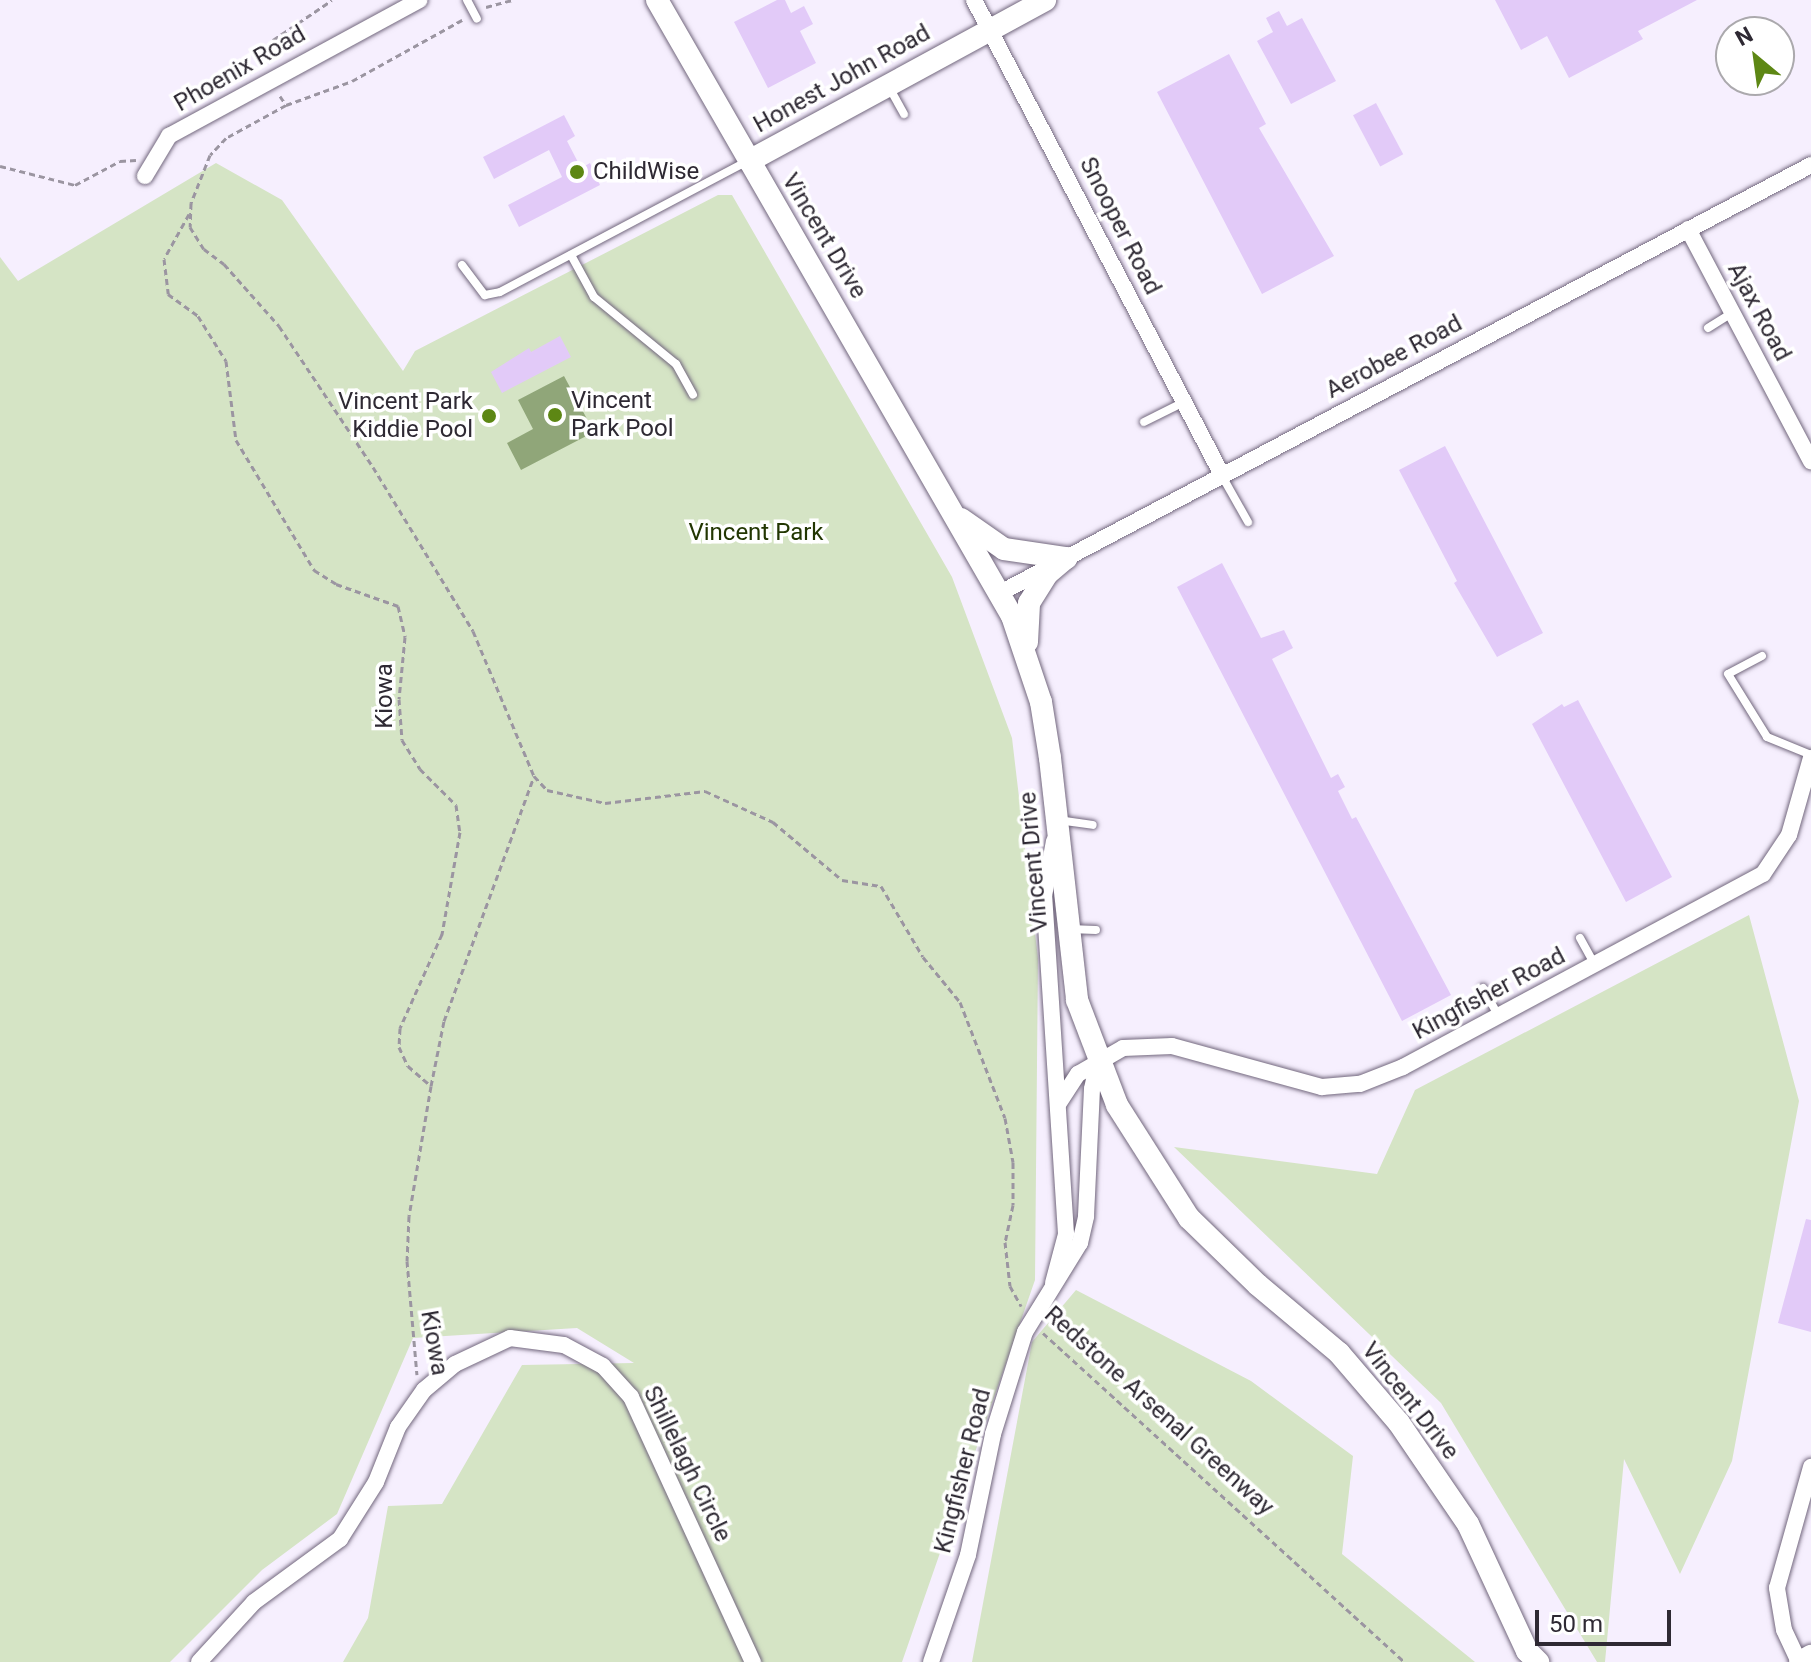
<!DOCTYPE html>
<style>
body{margin:0}
#map{position:relative;width:1811px;height:1662px;overflow:hidden;background:#f6effe;font-family:Roboto,sans-serif}
div>[style]{position:absolute}
.green>*{inset:0;background:#d5e4c5}
.water>*{inset:0;background:#90a679}
.round{border-radius:50%}
.building>*{inset:0;background:#e2caf8;transform-origin:0 0}
.path>*{height:3px;margin-top:-1.5px;transform-origin:0;background:repeating-linear-gradient(90deg,#9b95a1 0 6px,transparent 0 10px)}
.roads{filter:drop-shadow(0 0 2px #72677d) drop-shadow(0 0 2px #72677d)}
.lane>*{height:8px;margin:-4px;padding:0 4px;transform-origin:4px;border-radius:4px;background:#fff}
.street>*{height:16px;margin:-8px;padding:0 8px;transform-origin:8px;border-radius:8px;background:#fff}
.secondary>*{height:22px;margin:-11px;padding:0 11px;transform-origin:11px;border-radius:11px;background:#fff}
.dots>*{width:22px;height:22px;translate:-50% -50%;box-sizing:border-box;border:4px solid #fff;border-radius:50%}
span{translate:-50% -50%;white-space:nowrap;text-align:center;line-height:1.15;-webkit-text-stroke:7px #fff;paint-order:stroke}
.street-label{font-size:24px;color:#2e2933}
.poi-label{font-size:24px;color:#2e2933}
.left{translate:0 -50%;text-align:left}
.right{translate:-100% -50%;text-align:right}
.park-label{font-size:24px;color:#223602}
.north{position:absolute;left:1715px;top:16px;width:80px;height:80px;box-sizing:border-box;background:#fff;border:2px solid #aba9ad;border-radius:50%;rotate:331deg;font-size:22px;font-weight:700;line-height:32px;text-align:center;color:#2e2933}
.north::after{content:'';display:block;margin:auto;width:28px;height:36px;background:#5d8714;clip-path:polygon(50% 0,100% 100%,50% 72%,0 100%)}
.scale{position:absolute;left:1535px;top:1610px;width:136px;height:36px;box-sizing:border-box;border:4px solid #2e2933;border-top:0;padding-left:10px;font-size:24px;line-height:28px;white-space:nowrap;color:#2e2933;-webkit-text-stroke:6px #fff;paint-order:stroke}
</style>
<div id="map">
<div class="green">
<i style="clip-path:polygon(216px 163px,282px 200px,403px 371px,415px 351px,718px 195px,732px 195px,952px 577px,1012px 738px,1038px 958px,1035px 1280px,902px 1662px,343px 1662px,368px 1618px,388px 1506px,442px 1504px,522px 1365px,634px 1363px,577px 1328px,413px 1338px,337px 1514px,262px 1570px,170px 1662px,0 1662px,0 257px,18px 281px)"></i>
<i style="clip-path:polygon(1749px 915px,1799px 1101px,1732px 1461px,1680px 1574px,1624px 1459px,1605px 1662px,1597px 1662px,1441px 1403px,1174px 1147px,1377px 1174px,1415px 1090px)"></i>
<i style="clip-path:polygon(1076px 1290px,1251px 1381px,1353px 1456px,1342px 1554px,1475px 1662px,972px 1662px,1032px 1342px)"></i>
</div>
<div class="water">
<i style="clip-path:polygon(564px 376px,594px 432px,521px 470px,507px 443px,533px 429px,518px 400px)"></i>
<i class="round" style="left:479px;top:406px;width:20px;height:20px"></i>
</div>
<div class="building">
<i style="clip-path:polygon(777px 0,785px 0,791px 13px,804px 6px,813px 24px,800px 31px,816px 63px,768px 88px,734px 22px)"></i>
<i style="clip-path:polygon(1495px 0,1697px 0,1638px 31px,1643px 39px,1569px 78px,1547px 36px,1521px 50px)"></i>
<i style="clip-path:polygon(1279px 11px,1287px 26px,1302px 18px,1336px 81px,1291px 104px,1257px 41px,1273px 32px,1266px 18px)"></i>
<i style="clip-path:polygon(1229px 54px,1266px 124px,1259px 128px,1334px 256px,1262px 294px,1157px 92px)"></i>
<i style="left:1376px;top:103px;width:58px;height:26px;rotate:62deg"></i>
<i style="clip-path:polygon(564px 115px,575px 136px,567px 141px,581px 168px,590px 163px,600px 185px,519px 227px,508px 205px,562px 177px,549px 150px,494px 179px,483px 157px)"></i>
<i style="clip-path:polygon(560px 336px,571px 357px,502px 393px,491px 372px,529px 348px,531px 352px)"></i>
<i style="clip-path:polygon(1445px 446px,1543px 633px,1497px 657px,1454px 583px,1457px 581px,1399px 470px)"></i>
<i style="clip-path:polygon(1222px 563px,1261px 638px,1284px 630px,1293px 648px,1272px 659px,1331px 778px,1338px 774px,1345px 787px,1338px 791px,1352px 819px,1356px 817px,1451px 995px,1402px 1021px,1177px 587px)"></i>
<i style="clip-path:polygon(1578px 700px,1672px 877px,1626px 902px,1532px 724px,1562px 704px,1564px 707px)"></i>
<i style="clip-path:polygon(1806px 1219px,1811px 1220px,1811px 1332px,1778px 1323px)"></i>
</div>
<div class="path">
<i style="left:486px;top:7px;width:27px;rotate:-15deg"></i>
<i style="left:261px;top:66px;width:29px;rotate:-65deg"></i>
<i style="left:273px;top:40px;width:71px;rotate:-34.1deg"></i>
<i style="left:280px;top:96px;width:11px;rotate:56deg"></i>
<i style="left:286px;top:105px;width:68px;rotate:151.2deg"></i>
<i style="left:226px;top:138px;width:23px;rotate:133deg"></i>
<i style="left:210px;top:155px;width:52px;rotate:111.6deg"></i>
<i style="left:191px;top:203px;width:24px;rotate:92deg"></i>
<i style="left:190px;top:227px;width:26px;rotate:58deg"></i>
<i style="left:204px;top:249px;width:25px;rotate:37deg"></i>
<i style="left:224px;top:264px;width:83px;rotate:48.4deg"></i>
<i style="left:279px;top:326px;width:169px;rotate:56.3deg"></i>
<i style="left:373px;top:467px;width:192px;rotate:58.6deg"></i>
<i style="left:473px;top:631px;width:157px;rotate:67.2deg"></i>
<i style="left:534px;top:776px;width:19px;rotate:47deg"></i>
<i style="left:547px;top:790px;width:59px;rotate:12.6deg"></i>
<i style="left:605px;top:803px;width:101px;rotate:-6.8deg"></i>
<i style="left:705px;top:791px;width:75px;rotate:24.5deg"></i>
<i style="left:773px;top:822px;width:90px;rotate:40deg"></i>
<i style="left:842px;top:880px;width:39px;rotate:9deg"></i>
<i style="left:881px;top:886px;width:82px;rotate:59.4deg"></i>
<i style="left:923px;top:957px;width:58px;rotate:50.6deg"></i>
<i style="left:960px;top:1002px;width:124px;rotate:68.8deg"></i>
<i style="left:1005px;top:1118px;width:45px;rotate:79.7deg"></i>
<i style="left:1013px;top:1162px;width:43px;rotate:90deg"></i>
<i style="left:1013px;top:1205px;width:38px;rotate:102deg"></i>
<i style="left:1005px;top:1242px;width:44px;rotate:83.5deg"></i>
<i style="left:1010px;top:1286px;width:23px;rotate:61deg"></i>
<i style="left:286px;top:105px;width:70px;rotate:-20deg"></i>
<i style="left:352px;top:81px;width:126px;rotate:-29deg"></i>
<i style="left:0;top:166px;width:77px;rotate:14.2deg"></i>
<i style="left:75px;top:185px;width:51px;rotate:-28.1deg"></i>
<i style="left:120px;top:161px;width:16px;rotate:-4deg"></i>
<i style="left:189px;top:214px;width:51px;rotate:119.1deg"></i>
<i style="left:164px;top:259px;width:35px;rotate:83deg"></i>
<i style="left:168px;top:294px;width:37px;rotate:36deg"></i>
<i style="left:198px;top:316px;width:53px;rotate:58.1deg"></i>
<i style="left:226px;top:361px;width:80px;rotate:82.8deg"></i>
<i style="left:236px;top:440px;width:152px;rotate:59deg"></i>
<i style="left:314px;top:570px;width:26px;rotate:32deg"></i>
<i style="left:336px;top:584px;width:66px;rotate:19.5deg"></i>
<i style="left:398px;top:606px;width:32px;rotate:77deg"></i>
<i style="left:405px;top:637px;width:62px;rotate:95.5deg"></i>
<i style="left:399px;top:699px;width:41px;rotate:85.8deg"></i>
<i style="left:402px;top:740px;width:34px;rotate:58deg"></i>
<i style="left:420px;top:769px;width:51px;rotate:45deg"></i>
<i style="left:456px;top:805px;width:27px;rotate:82deg"></i>
<i style="left:460px;top:832px;width:104px;rotate:100deg"></i>
<i style="left:442px;top:934px;width:103px;rotate:114.1deg"></i>
<i style="left:400px;top:1028px;width:19px;rotate:93deg"></i>
<i style="left:399px;top:1047px;width:21px;rotate:65deg"></i>
<i style="left:408px;top:1066px;width:30px;rotate:41deg"></i>
<i style="left:431px;top:1086px;width:132px;rotate:99.6deg"></i>
<i style="left:409px;top:1216px;width:45px;rotate:92.5deg"></i>
<i style="left:407px;top:1261px;width:114px;rotate:85deg"></i>
<i style="left:431px;top:1086px;width:66px;rotate:-78.7deg"></i>
<i style="left:444px;top:1021px;width:261px;rotate:-69.8deg"></i>
<i style="left:1043px;top:1333px;width:489px;rotate:42.3deg"></i>
</div>
<div class="roads">
<div class="lane">
<i style="left:467px;top:0;width:21px;rotate:62deg"></i>
<i style="left:889px;top:87px;width:31px;rotate:61deg"></i>
<i style="left:571px;top:255px;width:48px;rotate:61.3deg"></i>
<i style="left:594px;top:297px;width:106px;rotate:39.3deg"></i>
<i style="left:676px;top:364px;width:35px;rotate:61deg"></i>
<i style="left:462px;top:265px;width:38px;rotate:53deg"></i>
<i style="left:485px;top:295px;width:15px;rotate:-11deg"></i>
<i style="left:500px;top:292px;width:278px;rotate:-27.9deg"></i>
<i style="left:1708px;top:328px;width:28px;rotate:-32deg"></i>
<i style="left:1144px;top:422px;width:45px;rotate:-26.6deg"></i>
<i style="left:1222px;top:476px;width:53px;rotate:60.5deg"></i>
<i style="left:1762px;top:656px;width:38px;rotate:152deg"></i>
<i style="left:1728px;top:674px;width:74px;rotate:58.2deg"></i>
<i style="left:1767px;top:737px;width:48px;rotate:22.2deg"></i>
<i style="left:1058px;top:820px;width:35px;rotate:8deg"></i>
<i style="left:1069px;top:929px;width:27px;rotate:2deg"></i>
<i style="left:1580px;top:938px;width:31px;rotate:61deg"></i>
<i style="left:1483px;top:988px;width:31px;rotate:61deg"></i>
</div>
<div class="street">
<i style="left:974px;top:0;width:536px;rotate:62.43deg"></i>
<i style="left:145px;top:176px;width:47px;rotate:-59deg"></i>
<i style="left:169px;top:136px;width:285px;rotate:-28.5deg"></i>
<i style="left:1688px;top:229px;width:263px;rotate:62.1deg"></i>
<i style="left:1000px;top:593px;width:917px;rotate:-27.82deg"></i>
<i style="left:1059px;top:1103px;width:35px;rotate:-57deg"></i>
<i style="left:1078px;top:1074px;width:52px;rotate:-30deg"></i>
<i style="left:1123px;top:1048px;width:49px;rotate:-2.3deg"></i>
<i style="left:1172px;top:1046px;width:156px;rotate:15.3deg"></i>
<i style="left:1322px;top:1087px;width:38px;rotate:-5deg"></i>
<i style="left:1360px;top:1084px;width:46px;rotate:-21.6deg"></i>
<i style="left:1403px;top:1067px;width:408px;rotate:-28.2deg"></i>
<i style="left:1763px;top:874px;width:47px;rotate:-56.3deg"></i>
<i style="left:1789px;top:835px;width:80px;rotate:-74.1deg"></i>
<i style="left:1053px;top:1283px;width:51px;rotate:-75.1deg"></i>
<i style="left:1066px;top:1234px;width:339px;rotate:-93.7deg"></i>
<i style="left:1044px;top:896px;width:56px;rotate:-79.7deg"></i>
<i style="left:199px;top:1662px;width:81px;rotate:-47.5deg"></i>
<i style="left:254px;top:1602px;width:107px;rotate:-36.2deg"></i>
<i style="left:340px;top:1539px;width:67px;rotate:-57.7deg"></i>
<i style="left:376px;top:1482px;width:59px;rotate:-68.2deg"></i>
<i style="left:398px;top:1427px;width:45px;rotate:-54.9deg"></i>
<i style="left:424px;top:1390px;width:40px;rotate:-40deg"></i>
<i style="left:455px;top:1364px;width:61px;rotate:-25.3deg"></i>
<i style="left:510px;top:1338px;width:54px;rotate:7.4deg"></i>
<i style="left:564px;top:1345px;width:44px;rotate:28.3deg"></i>
<i style="left:603px;top:1366px;width:42px;rotate:47.9deg"></i>
<i style="left:631px;top:1397px;width:292px;rotate:65.3deg"></i>
<i style="left:931px;top:1662px;width:113px;rotate:-70.9deg"></i>
<i style="left:968px;top:1555px;width:124px;rotate:-78.3deg"></i>
<i style="left:993px;top:1434px;width:107px;rotate:-72.6deg"></i>
<i style="left:1025px;top:1332px;width:105px;rotate:-58.3deg"></i>
<i style="left:1080px;top:1243px;width:28px;rotate:-77deg"></i>
<i style="left:1086px;top:1216px;width:127px;rotate:-87.3deg"></i>
<i style="left:1092px;top:1089px;width:30px;rotate:-78deg"></i>
<i style="left:1799px;top:1662px;width:35px;rotate:-115deg"></i>
<i style="left:1784px;top:1630px;width:43px;rotate:-99.5deg"></i>
<i style="left:1777px;top:1588px;width:126px;rotate:-74.3deg"></i>
</div>
<div class="secondary">
<i style="left:657px;top:0;width:711px;rotate:60.05deg"></i>
<i style="left:1012px;top:616px;width:91px;rotate:71.4deg"></i>
<i style="left:1041px;top:702px;width:57px;rotate:80.9deg"></i>
<i style="left:1050px;top:758px;width:244px;rotate:83.6deg"></i>
<i style="left:1077px;top:1000px;width:112px;rotate:69.1deg"></i>
<i style="left:1117px;top:1105px;width:134px;rotate:57.5deg"></i>
<i style="left:1189px;top:1218px;width:96px;rotate:44.2deg"></i>
<i style="left:1258px;top:1285px;width:106px;rotate:40deg"></i>
<i style="left:1339px;top:1353px;width:92px;rotate:49.4deg"></i>
<i style="left:1399px;top:1423px;width:122px;rotate:55.7deg"></i>
<i style="left:1468px;top:1524px;width:140px;rotate:65.1deg"></i>
<i style="left:1527px;top:1651px;width:16px;rotate:45deg"></i>
<i style="left:749px;top:161px;width:337px;rotate:-28.5deg"></i>
<i style="left:961px;top:519px;width:52px;rotate:34.9deg"></i>
<i style="left:1004px;top:549px;width:63px;rotate:8.3deg"></i>
<i style="left:1027px;top:642px;width:39px;rotate:-87deg"></i>
<i style="left:1029px;top:603px;width:34px;rotate:-58deg"></i>
<i style="left:1047px;top:574px;width:25px;rotate:-40deg"></i>
<i style="left:1800px;top:1662px;width:13px;rotate:-29deg"></i>
</div>
</div>
<div class="dots">
<i style="left:577px;top:172px;background:#5d8714"></i>
<i style="left:555px;top:415px;background:#5d8714"></i>
<i style="left:489px;top:416px;background:#5d8714"></i>
</div>
<div class="street-label">
<span style="left:240px;top:69px;rotate:-30deg">Phoenix Road</span>
<span style="left:842px;top:79px;rotate:-29deg">Honest John Road</span>
<span style="left:1120px;top:226px;rotate:63deg">Snooper Road</span>
<span style="left:824px;top:236px;rotate:59deg">Vincent Drive</span>
<span style="left:1759px;top:312px;rotate:62deg">Ajax Road</span>
<span style="left:1394px;top:357px;rotate:-28deg">Aerobee Road</span>
<span style="left:385px;top:696px;rotate:-90deg">Kiowa</span>
<span style="left:1034px;top:862px;rotate:-95deg">Vincent Drive</span>
<span style="left:1489px;top:994px;rotate:-28deg">Kingfisher Road</span>
<span style="left:434px;top:1343px;rotate:80deg">Kiowa</span>
<span style="left:1410px;top:1401px;rotate:52deg">Vincent Drive</span>
<span style="left:1159px;top:1411px;rotate:42deg">Redstone Arsenal Greenway</span>
<span style="left:687px;top:1464px;rotate:64deg">Shillelagh Circle</span>
<span style="left:963px;top:1471px;rotate:-76deg">Kingfisher Road</span>
</div>
<div class="poi-label">
<span class="left" style="left:593px;top:172px">ChildWise</span>
<span class="left" style="left:571px;top:415px">Vincent<br>Park Pool</span>
<span class="right" style="left:473px;top:416px">Vincent Park<br>Kiddie Pool</span>
</div>
<div class="park-label">
<span style="left:756px;top:533px">Vincent Park</span>
</div>
<div class="north">N</div>
<div class="scale">50 m</div>
</div>
